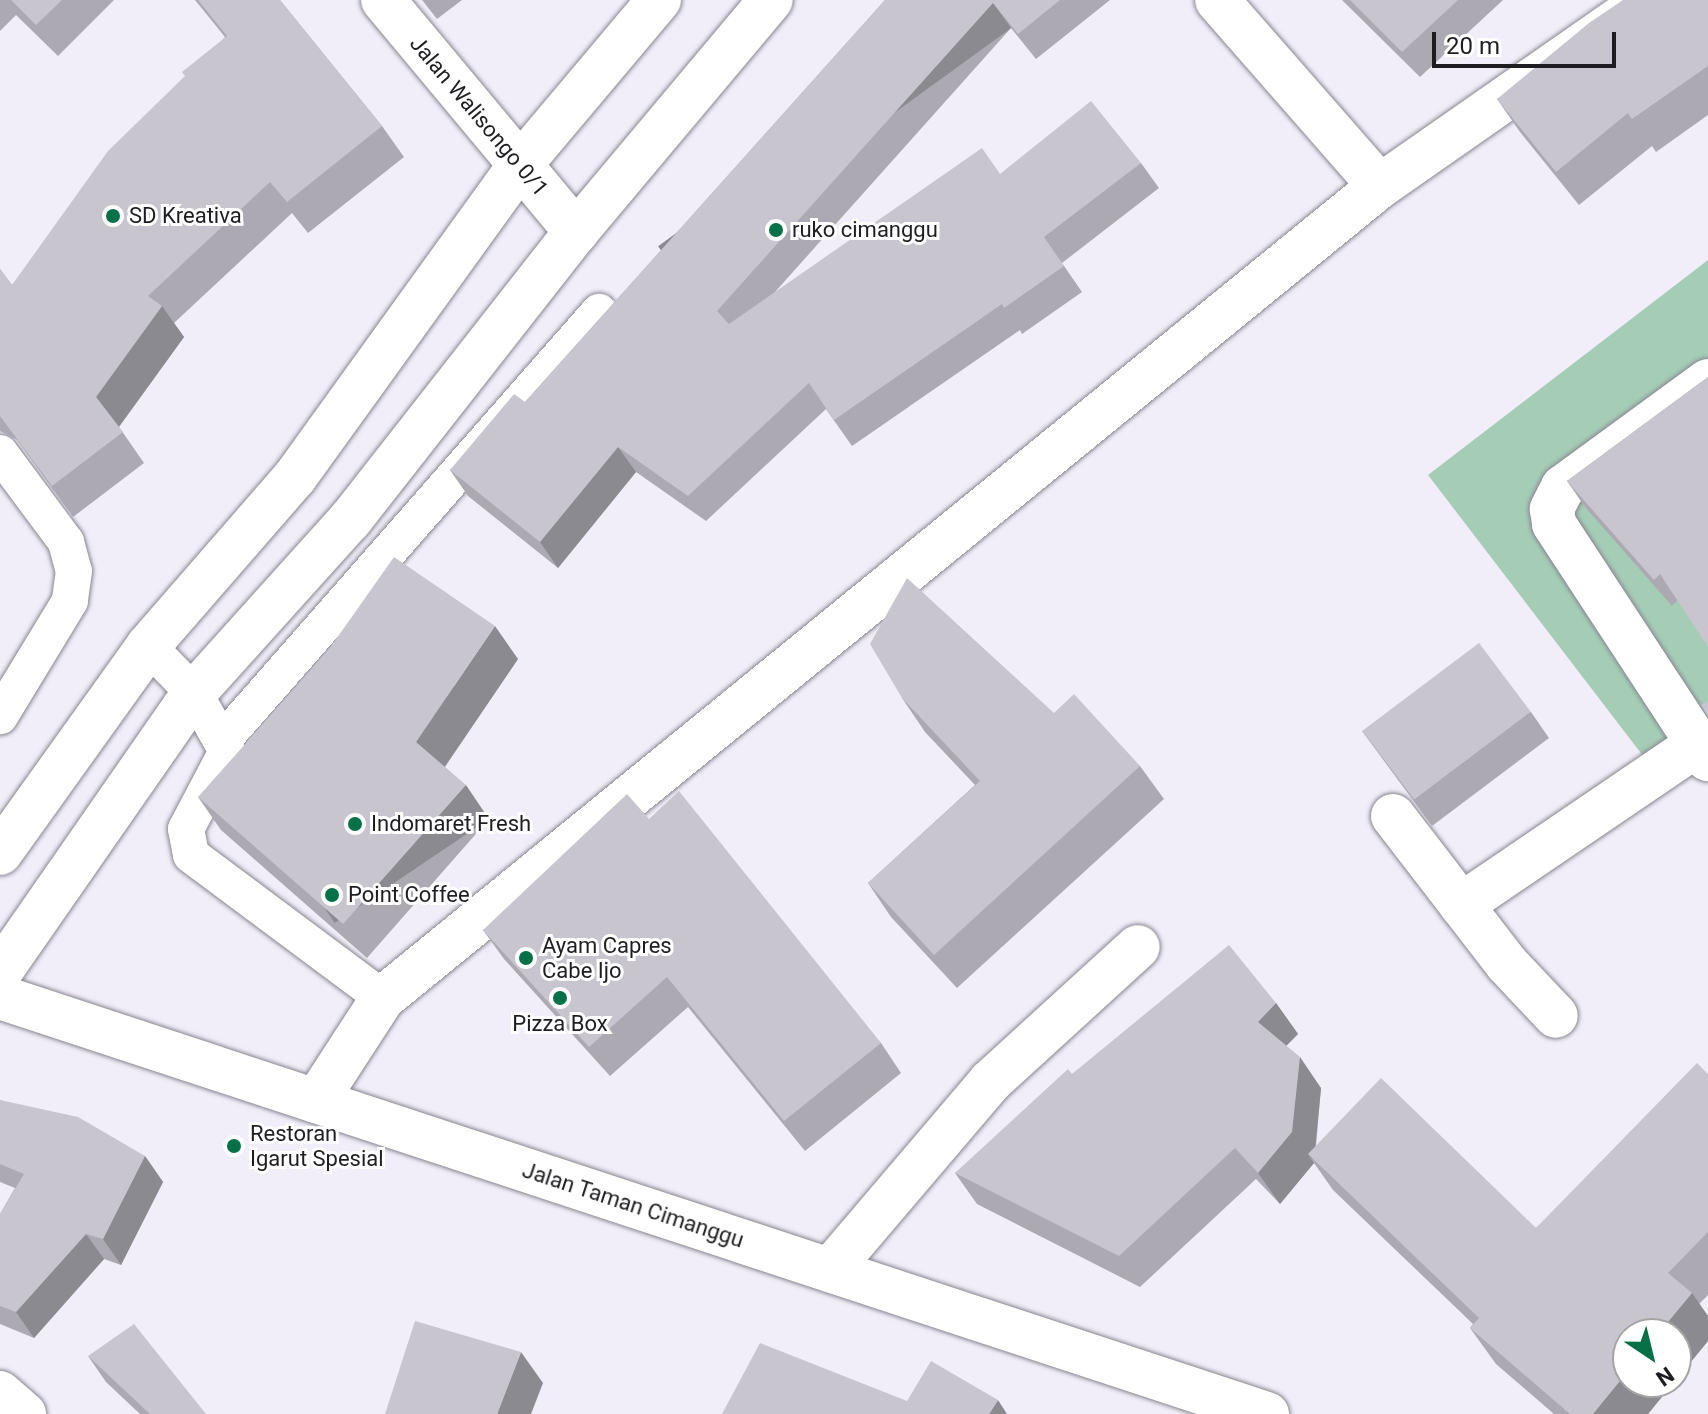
<!DOCTYPE html>
<style>
body{margin:0}
#map{position:relative;width:1708px;height:1414px;overflow:hidden;background:#f2eef9;font-family:Roboto,sans-serif}
div>[style]{position:absolute}
.green>*{inset:0;background:#a5cdb6}
.roads{filter:drop-shadow(0 0 2px #898690) drop-shadow(0 0 2px #898690)}
.lane>*{height:36px;margin:-18px;padding:0 18px;transform-origin:18px;border-radius:18px;background:#fff}
.street>*{height:44px;margin:-22px;padding:0 22px;transform-origin:22px;border-radius:22px;background:#fff}
.secondary>*{height:44px;margin:-22px;padding:0 22px;transform-origin:22px;border-radius:22px;background:#fff}
.wall>*{inset:0;background:#aca9b2}
.shaded-wall>*{inset:0;background:#8c8a91;transform-origin:0 0}
.building>*{inset:0;background:#c8c5cf;transform-origin:0 0}
.dots>*{width:22px;height:22px;translate:-50% -50%;box-sizing:border-box;border:4px solid #fff;border-radius:50%}
span{translate:-50% -50%;white-space:nowrap;text-align:center;line-height:1.15;-webkit-text-stroke:6px #fff;paint-order:stroke}
.street-label{font-size:22px;color:#1e1d21}
.poi-label{font-size:22px;color:#1e1d21}
.left{translate:0 -50%;text-align:left}
.north{position:absolute;left:1612px;top:1318px;width:80px;height:80px;box-sizing:border-box;background:#fff;border:2px solid #a5a5a6;border-radius:50%;rotate:145deg;font-size:22px;font-weight:700;line-height:32px;text-align:center;color:#1e1d21}
.north::after{content:'';display:block;margin:auto;width:28px;height:36px;background:#067149;clip-path:polygon(50% 0,100% 100%,50% 72%,0 100%)}
.scale{position:absolute;left:1432px;top:32px;width:184px;height:36px;box-sizing:border-box;border:4px solid #1e1d21;border-top:0;padding-left:10px;font-size:24px;line-height:28px;white-space:nowrap;color:#1e1d21;-webkit-text-stroke:6px #fff;paint-order:stroke}
</style>
<div id="map">
<div class="green">
<i style="clip-path:polygon(1708px 260px,1708px 720px,1650px 765px,1428px 475px)"></i>
</div>
<div class="roads">
<div class="lane">
<i style="left:0;top:453px;width:111px;rotate:53.4deg"></i>
<i style="left:66px;top:542px;width:30px;rotate:75deg"></i>
<i style="left:74px;top:571px;width:30px;rotate:98deg"></i>
<i style="left:70px;top:601px;width:135px;rotate:121.3deg"></i>
<i style="left:148px;top:646px;width:66px;rotate:45.6deg"></i>
<i style="left:194px;top:693px;width:67px;rotate:60.4deg"></i>
<i style="left:227px;top:751px;width:88px;rotate:117.7deg"></i>
<i style="left:186px;top:829px;width:26px;rotate:79deg"></i>
<i style="left:191px;top:855px;width:239px;rotate:36.7deg"></i>
<i style="left:223px;top:740px;width:570px;rotate:-48.7deg"></i>
</div>
<div class="street">
<i style="left:383px;top:0;width:302px;rotate:50.2deg"></i>
<i style="left:1217px;top:0;width:247px;rotate:48.8deg"></i>
<i style="left:1708px;top:381px;width:180px;rotate:143.8deg"></i>
<i style="left:1563px;top:487px;width:25px;rotate:117deg"></i>
<i style="left:1552px;top:509px;width:15px;rotate:82deg"></i>
<i style="left:1554px;top:524px;width:281px;rotate:56.8deg"></i>
<i style="left:1393px;top:816px;width:187px;rotate:52.4deg"></i>
<i style="left:1507px;top:964px;width:71px;rotate:46.7deg"></i>
<i style="left:0;top:853px;width:254px;rotate:-54.4deg"></i>
<i style="left:148px;top:646px;width:224px;rotate:-49deg"></i>
<i style="left:295px;top:477px;width:385px;rotate:-54.2deg"></i>
<i style="left:520px;top:165px;width:216px;rotate:-49.9deg"></i>
<i style="left:1461px;top:905px;width:287px;rotate:-34.2deg"></i>
<i style="left:0;top:972px;width:340px;rotate:-55.2deg"></i>
<i style="left:194px;top:693px;width:233px;rotate:-48deg"></i>
<i style="left:350px;top:520px;width:366px;rotate:-51.9deg"></i>
<i style="left:576px;top:232px;width:303px;rotate:-50deg"></i>
<i style="left:316px;top:1101px;width:123px;rotate:-57deg"></i>
<i style="left:383px;top:998px;width:1286px;rotate:-39.16deg"></i>
<i style="left:1380px;top:186px;width:325px;rotate:-34.9deg"></i>
<i style="left:830px;top:1270px;width:247px;rotate:-49.6deg"></i>
<i style="left:990px;top:1082px;width:200px;rotate:-42.4deg"></i>
<i style="left:0;top:1393px;width:32px;rotate:41deg"></i>
</div>
<div class="secondary">
<i style="left:0;top:997px;width:1334px;rotate:18.22deg"></i>
</div>
</div>
<div class="wall">
<i style="clip-path:polygon(0 0,114px 0,58px 56px,16px 15px,0 31px)"></i>
<i style="clip-path:polygon(195px 0,280px 0,382px 126px,404px 157px,308px 233px,292px 213px,174px 323px,184px 337px,119px 427px,144px 463px,73px 517px,17px 440px,0 431px,0 269px,12px 285px,225px 37px)"></i>
<i style="clip-path:polygon(422px 0,462px 0,437px 19px)"></i>
<i style="clip-path:polygon(885px 0,1110px 0,1036px 59px,1011px 28px,775px 292px,1000px 174px,1141px 163px,1159px 188px,1062px 263px,1082px 292px,1022px 334px,1020px 330px,852px 446px,826px 409px,706px 521px,636px 472px,558px 568px,468px 496px,450px 470px,525px 402px)"></i>
<i style="clip-path:polygon(1342px 0,1503px 0,1420px 77px)"></i>
<i style="clip-path:polygon(1708px 0,1708px 115px,1656px 152px,1652px 146px,1579px 205px,1520px 132px,1497px 99px)"></i>
<i style="clip-path:polygon(1708px 377px,1677px 601px,1672px 606px,1585px 507px,1567px 481px)"></i>
<i style="clip-path:polygon(518px 659px,445px 767px,489px 819px,367px 958px,221px 830px,198px 797px)"></i>
<i style="clip-path:polygon(902px 698px,1054px 713px,1140px 766px,1164px 799px,957px 988px,891px 917px,868px 883px,975px 785px,925px 732px)"></i>
<i style="clip-path:polygon(1531px 712px,1549px 738px,1432px 826px,1362px 731px)"></i>
<i style="clip-path:polygon(649px 819px,881px 1043px,901px 1073px,805px 1151px,688px 1007px,610px 1076px,504px 959px,483px 930px)"></i>
<i style="clip-path:polygon(1276px 1003px,1298px 1034px,1286px 1046px,1321px 1088px,1316px 1146px,1536px 1228px,1708px 1074px,1708px 1295px,1699px 1304px,1708px 1316px,1708px 1341px,1676px 1380px,1676px 1334px,1628px 1382px,1674px 1382px,1648px 1414px,1554px 1414px,1496px 1364px,1470px 1328px,1473px 1324px,1333px 1190px,1314px 1163px,1280px 1204px,1256px 1179px,1140px 1287px,977px 1204px,955px 1173px,1072px 1074px)"></i>
<i style="clip-path:polygon(0 1100px,145px 1156px,163px 1182px,121px 1265px,104px 1259px,34px 1338px,0 1324px,0 1214px,15px 1188px,0 1182px)"></i>
<i style="clip-path:polygon(88px 1356px,206px 1414px,140px 1414px,106px 1382px)"></i>
</div>
<div class="shaded-wall">
<i style="left:993px;top:3px;width:31px;height:414px;rotate:54deg"></i>
<i style="clip-path:polygon(162px 306px,184px 337px,118px 428px,96px 397px)"></i>
<i style="clip-path:polygon(618px 447px,636px 472px,558px 568px,540px 542px)"></i>
<i style="clip-path:polygon(495px 626px,518px 659px,439px 775px,416px 742px)"></i>
<i style="left:466px;top:785px;width:41px;height:186px;rotate:56deg"></i>
<i style="clip-path:polygon(1276px 1003px,1298px 1034px,1279px 1053px,1258px 1022px)"></i>
<i style="clip-path:polygon(1300px 1057px,1321px 1088px,1314px 1160px,1308px 1154px,1314px 1163px,1280px 1204px,1258px 1173px)"></i>
<i style="clip-path:polygon(145px 1156px,163px 1182px,121px 1265px,103px 1239px)"></i>
<i style="clip-path:polygon(86px 1234px,104px 1259px,34px 1338px,16px 1312px)"></i>
<i style="clip-path:polygon(1692px 1293px,1708px 1316px,1708px 1341px,1676px 1380px,1676px 1334px,1658px 1334px)"></i>
<i style="clip-path:polygon(521px 1352px,543px 1383px,531px 1414px,497px 1414px)"></i>
<i style="clip-path:polygon(1628px 1371px,1628px 1382px,1674px 1382px,1648px 1414px,1593px 1414px)"></i>
<i style="clip-path:polygon(998px 1400px,1007px 1414px,989px 1414px)"></i>
</div>
<div class="building">
<i style="clip-path:polygon(11px 0,62px 0,36px 25px)"></i>
<i style="clip-path:polygon(198px 0,280px 0,382px 126px,287px 202px,270px 182px,148px 296px,162px 306px,96px 397px,123px 432px,52px 486px,0 416px,0 269px,12px 285px,108px 151px,185px 76px,182px 72px,227px 36px)"></i>
<i style="clip-path:polygon(885px 0,1060px 0,1018px 34px,993px 3px,717px 311px,729px 324px,982px 148px,1000px 174px,1091px 101px,1141px 163px,1044px 237px,1064px 266px,1004px 308px,1002px 304px,834px 420px,809px 383px,688px 496px,618px 447px,540px 542px,450px 470px,514px 394px,525px 402px)"></i>
<i style="clip-path:polygon(1350px 0,1458px 0,1402px 52px)"></i>
<i style="clip-path:polygon(1623px 0,1708px 0,1708px 66px,1632px 119px,1628px 113px,1556px 172px,1497px 99px,1589px 23px)"></i>
<i style="clip-path:polygon(1708px 377px,1708px 647px,1660px 574px,1654px 580px,1567px 481px)"></i>
<i style="clip-path:polygon(394px 557px,495px 626px,416px 742px,466px 785px,343px 924px,198px 797px,327px 652px)"></i>
<i style="clip-path:polygon(907px 578px,1054px 713px,1074px 694px,1140px 766px,934px 955px,868px 883px,980px 781px,902px 698px,870px 644px)"></i>
<i style="left:1479px;top:643px;width:86px;height:146px;rotate:53deg"></i>
<i style="clip-path:polygon(1708px 701px,1708px 716px,1701px 705px)"></i>
<i style="clip-path:polygon(679px 791px,881px 1043px,784px 1121px,667px 977px,589px 1047px,483px 930px,627px 794px,649px 819px)"></i>
<i style="clip-path:polygon(1229px 945px,1276px 1003px,1258px 1022px,1300px 1057px,1292px 1132px,1258px 1173px,1235px 1148px,1119px 1256px,955px 1173px,1068px 1069px,1072px 1074px)"></i>
<i style="clip-path:polygon(1697px 1063px,1708px 1074px,1708px 1232px,1668px 1273px,1692px 1293px,1658px 1334px,1628px 1334px,1628px 1371px,1593px 1414px,1570px 1414px,1470px 1328px,1479px 1318px,1308px 1154px,1381px 1078px,1536px 1228px)"></i>
<i style="clip-path:polygon(0 1100px,78px 1117px,145px 1156px,103px 1239px,86px 1234px,16px 1312px,0 1306px,0 1214px,24px 1174px,0 1164px)"></i>
<i style="clip-path:polygon(415px 1321px,521px 1352px,497px 1414px,385px 1414px)"></i>
<i style="clip-path:polygon(134px 1324px,206px 1414px,150px 1414px,88px 1356px)"></i>
<i style="clip-path:polygon(760px 1343px,907px 1401px,931px 1361px,998px 1400px,989px 1414px,722px 1414px)"></i>
</div>
<div class="dots">
<i style="left:113px;top:216px;background:#067149"></i>
<i style="left:776px;top:230px;background:#067149"></i>
<i style="left:355px;top:824px;background:#067149"></i>
<i style="left:332px;top:895px;background:#067149"></i>
<i style="left:526px;top:958px;background:#067149"></i>
<i style="left:560px;top:998px;background:#067149"></i>
<i style="left:234px;top:1146px;background:#067149"></i>
</div>
<div class="street-label">
<span style="left:479px;top:116px;rotate:50deg">Jalan Walisongo 0/1</span>
<span style="left:633px;top:1205px;rotate:18deg">Jalan Taman Cimanggu</span>
</div>
<div class="poi-label">
<span class="left" style="left:129px;top:216px">SD Kreativa</span>
<span class="left" style="left:792px;top:230px">ruko cimanggu</span>
<span class="left" style="left:371px;top:824px">Indomaret Fresh</span>
<span class="left" style="left:348px;top:895px">Point Coffee</span>
<span class="left" style="left:542px;top:958px">Ayam Capres<br>Cabe Ijo</span>
<span style="left:560px;top:1024px">Pizza Box</span>
<span class="left" style="left:250px;top:1146px">Restoran<br>Igarut Spesial</span>
</div>
<div class="north">N</div>
<div class="scale">20 m</div>
</div>
